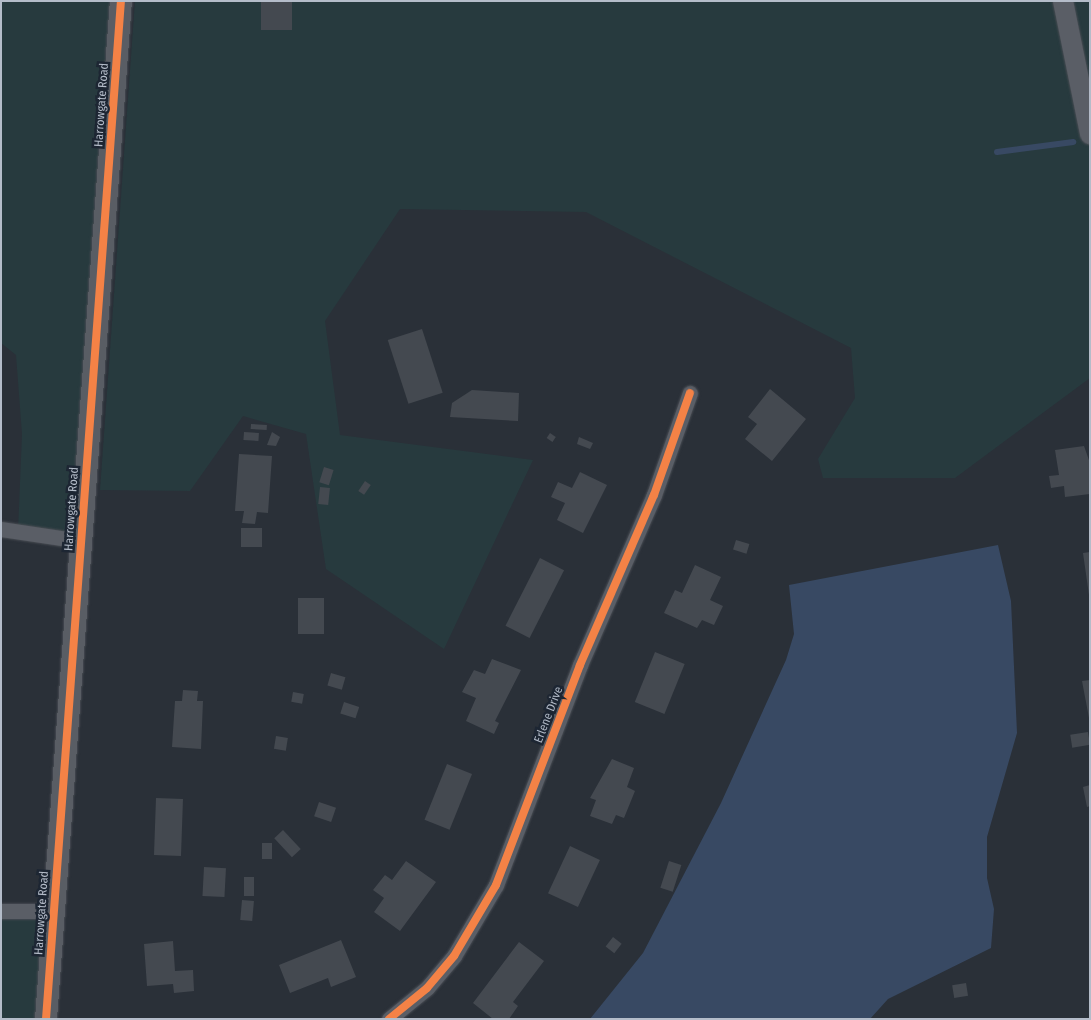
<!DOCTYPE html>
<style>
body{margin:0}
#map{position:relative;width:1091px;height:1020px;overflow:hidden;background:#2a3038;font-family:"Fira Sans Condensed",sans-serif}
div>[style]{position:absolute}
.green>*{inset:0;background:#273a3e;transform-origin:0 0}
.water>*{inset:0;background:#384963}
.stream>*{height:6px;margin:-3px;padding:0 3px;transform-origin:3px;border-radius:3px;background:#384963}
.building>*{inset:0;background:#444950;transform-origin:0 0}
.roads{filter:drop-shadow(0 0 1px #484c53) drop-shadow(0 0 1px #484c53)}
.minor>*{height:15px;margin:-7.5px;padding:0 7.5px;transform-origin:7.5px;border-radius:7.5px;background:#5a5e66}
.tertiary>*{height:20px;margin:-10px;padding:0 10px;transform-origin:10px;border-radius:10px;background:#5a5e66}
.secondary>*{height:22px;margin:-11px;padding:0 11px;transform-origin:11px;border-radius:11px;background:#595d64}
.cycleway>*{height:8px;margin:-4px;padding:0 4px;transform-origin:4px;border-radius:4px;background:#f48246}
span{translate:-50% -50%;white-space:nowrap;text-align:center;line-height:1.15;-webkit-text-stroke:5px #1d2633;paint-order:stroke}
.street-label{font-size:12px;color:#b4bcc9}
.frame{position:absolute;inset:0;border:2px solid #b4bcc9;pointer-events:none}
</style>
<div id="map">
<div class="green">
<i style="clip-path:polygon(1px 1px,121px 1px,81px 541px,18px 532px,22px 434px,16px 355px,1px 343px)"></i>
<i style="clip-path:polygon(135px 1px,1090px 1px,1090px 378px,955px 478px,823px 478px,818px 459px,855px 398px,851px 348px,586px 212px,400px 209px,325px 321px,340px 435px,533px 460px,444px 649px,326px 569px,306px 434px,243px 416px,190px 491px,100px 490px)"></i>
<i style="left:1px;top:911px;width:52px;height:108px"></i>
</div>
<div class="water">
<i style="clip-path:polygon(998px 545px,1011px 601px,1017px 733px,987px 837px,987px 878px,994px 909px,991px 948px,888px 999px,870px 1019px,590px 1019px,643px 953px,721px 803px,786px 660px,794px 634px,789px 585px)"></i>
</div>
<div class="stream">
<i style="left:997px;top:152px;width:77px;rotate:-7.5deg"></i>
</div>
<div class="building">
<i style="left:261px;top:1px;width:31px;height:29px"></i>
<i style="left:422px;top:329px;width:67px;height:36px;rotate:72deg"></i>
<i style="clip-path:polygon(770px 389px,806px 419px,772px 461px,745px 439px,757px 424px,748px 417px)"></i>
<i style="clip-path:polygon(472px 390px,519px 393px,518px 421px,450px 417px,452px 403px)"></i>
<i style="left:251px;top:424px;width:16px;height:5px;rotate:4deg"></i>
<i style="left:244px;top:432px;width:15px;height:8px;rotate:4deg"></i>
<i style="clip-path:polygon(272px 432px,280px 437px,276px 446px,267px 445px)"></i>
<i style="left:550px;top:433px;width:7px;height:6px;rotate:34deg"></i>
<i style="clip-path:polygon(579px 437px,593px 443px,590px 449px,577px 444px)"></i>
<i style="clip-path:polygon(1084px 446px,1090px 463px,1090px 494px,1065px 497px,1064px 486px,1051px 488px,1049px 476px,1059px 475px,1055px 450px)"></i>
<i style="clip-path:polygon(239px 454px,272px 456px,268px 513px,257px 512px,255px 524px,242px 523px,244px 511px,235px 511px)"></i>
<i style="left:324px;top:467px;width:10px;height:16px;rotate:17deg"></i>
<i style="clip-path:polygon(580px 472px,607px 485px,583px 533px,557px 520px,565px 503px,551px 497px,558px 482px,572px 488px)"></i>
<i style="left:365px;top:481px;width:7px;height:12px;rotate:34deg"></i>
<i style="left:320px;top:487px;width:10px;height:17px;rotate:6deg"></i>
<i style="left:241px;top:528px;width:21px;height:19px"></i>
<i style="left:736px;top:540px;width:14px;height:10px;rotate:17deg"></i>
<i style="clip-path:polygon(1090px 552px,1090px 595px,1089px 595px,1083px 553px)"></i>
<i style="left:540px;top:558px;width:27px;height:76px;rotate:27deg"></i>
<i style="clip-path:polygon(695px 565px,721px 577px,710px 600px,723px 606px,714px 625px,702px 620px,697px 628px,664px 613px,675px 590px,682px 593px)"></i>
<i style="left:298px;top:598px;width:26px;height:36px"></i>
<i style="left:655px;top:652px;width:32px;height:54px;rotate:22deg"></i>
<i style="clip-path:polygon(492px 659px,521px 670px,495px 721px,499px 723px,494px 734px,466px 721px,476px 698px,462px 692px,474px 670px,485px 674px)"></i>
<i style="left:331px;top:673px;width:15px;height:13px;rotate:16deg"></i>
<i style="clip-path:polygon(1090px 680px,1090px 718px,1089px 718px,1082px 681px)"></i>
<i style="clip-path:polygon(183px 690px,198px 691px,197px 701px,203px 701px,201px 749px,172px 747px,175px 701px,182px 701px)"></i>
<i style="left:293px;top:692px;width:11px;height:10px;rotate:10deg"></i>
<i style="left:344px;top:702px;width:16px;height:12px;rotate:18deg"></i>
<i style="left:1088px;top:732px;width:13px;height:18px;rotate:81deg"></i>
<i style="left:276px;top:736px;width:12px;height:13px;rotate:9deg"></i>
<i style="clip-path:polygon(612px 759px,634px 768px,627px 787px,635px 791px,624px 818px,616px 815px,612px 824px,590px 816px,596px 800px,590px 798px)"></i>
<i style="left:447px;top:764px;width:27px;height:60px;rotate:22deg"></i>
<i style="clip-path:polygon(1090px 785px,1090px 806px,1087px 807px,1083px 787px)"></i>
<i style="left:156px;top:798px;width:27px;height:57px;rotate:2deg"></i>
<i style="left:319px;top:802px;width:18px;height:15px;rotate:19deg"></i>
<i style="left:283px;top:830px;width:26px;height:12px;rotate:47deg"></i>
<i style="left:262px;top:843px;width:10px;height:16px"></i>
<i style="left:570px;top:846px;width:33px;height:52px;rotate:25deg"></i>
<i style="clip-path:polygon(406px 861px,436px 882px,400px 931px,374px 912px,384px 898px,373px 890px,385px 875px,392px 880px)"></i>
<i style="left:669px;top:861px;width:13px;height:28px;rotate:18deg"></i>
<i style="left:204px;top:867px;width:22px;height:29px;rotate:3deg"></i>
<i style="left:244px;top:877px;width:10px;height:19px"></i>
<i style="left:242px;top:900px;width:12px;height:20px;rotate:5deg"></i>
<i style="left:613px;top:937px;width:11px;height:12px;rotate:38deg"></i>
<i style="clip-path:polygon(341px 940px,356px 977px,331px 987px,328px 978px,290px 993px,279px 965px)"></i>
<i style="clip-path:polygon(173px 941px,175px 971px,193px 970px,194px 991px,174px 993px,173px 984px,147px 986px,144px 944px)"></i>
<i style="clip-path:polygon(519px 942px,544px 961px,513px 1002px,518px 1006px,509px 1019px,493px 1019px,473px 1003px)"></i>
<i style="left:966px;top:983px;width:13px;height:14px;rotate:81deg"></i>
</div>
<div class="roads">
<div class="minor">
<i style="left:1px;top:529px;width:81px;rotate:8.5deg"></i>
<i style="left:1px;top:911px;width:52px"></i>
<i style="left:389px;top:1019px;width:49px;rotate:-39.2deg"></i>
<i style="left:427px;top:988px;width:42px;rotate:-49.8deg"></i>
<i style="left:454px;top:956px;width:82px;rotate:-59.4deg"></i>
<i style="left:496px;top:885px;width:235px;rotate:-69.1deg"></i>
<i style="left:580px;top:665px;width:185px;rotate:-66.5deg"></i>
<i style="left:654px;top:495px;width:108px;rotate:-70.6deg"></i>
</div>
<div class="tertiary">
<i style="left:1063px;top:1px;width:136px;rotate:78.5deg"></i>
</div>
<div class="secondary">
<i style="left:46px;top:1019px;width:1021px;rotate:-85.79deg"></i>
</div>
</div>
<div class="cycleway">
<i style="left:46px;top:1019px;width:1021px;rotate:-85.79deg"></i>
<i style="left:389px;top:1019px;width:49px;rotate:-39.2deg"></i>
<i style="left:427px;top:988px;width:42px;rotate:-49.8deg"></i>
<i style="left:454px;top:956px;width:82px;rotate:-59.4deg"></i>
<i style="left:496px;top:885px;width:235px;rotate:-69.1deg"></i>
<i style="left:580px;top:665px;width:185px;rotate:-66.5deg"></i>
<i style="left:654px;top:495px;width:108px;rotate:-70.6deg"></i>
</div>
<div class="street-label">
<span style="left:102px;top:105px;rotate:-86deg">Harrowgate Road</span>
<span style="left:72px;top:509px;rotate:-86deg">Harrowgate Road</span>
<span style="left:549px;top:715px;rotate:-69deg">Erlene Drive</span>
<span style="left:42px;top:913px;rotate:-86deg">Harrowgate Road</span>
</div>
<div class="frame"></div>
</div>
